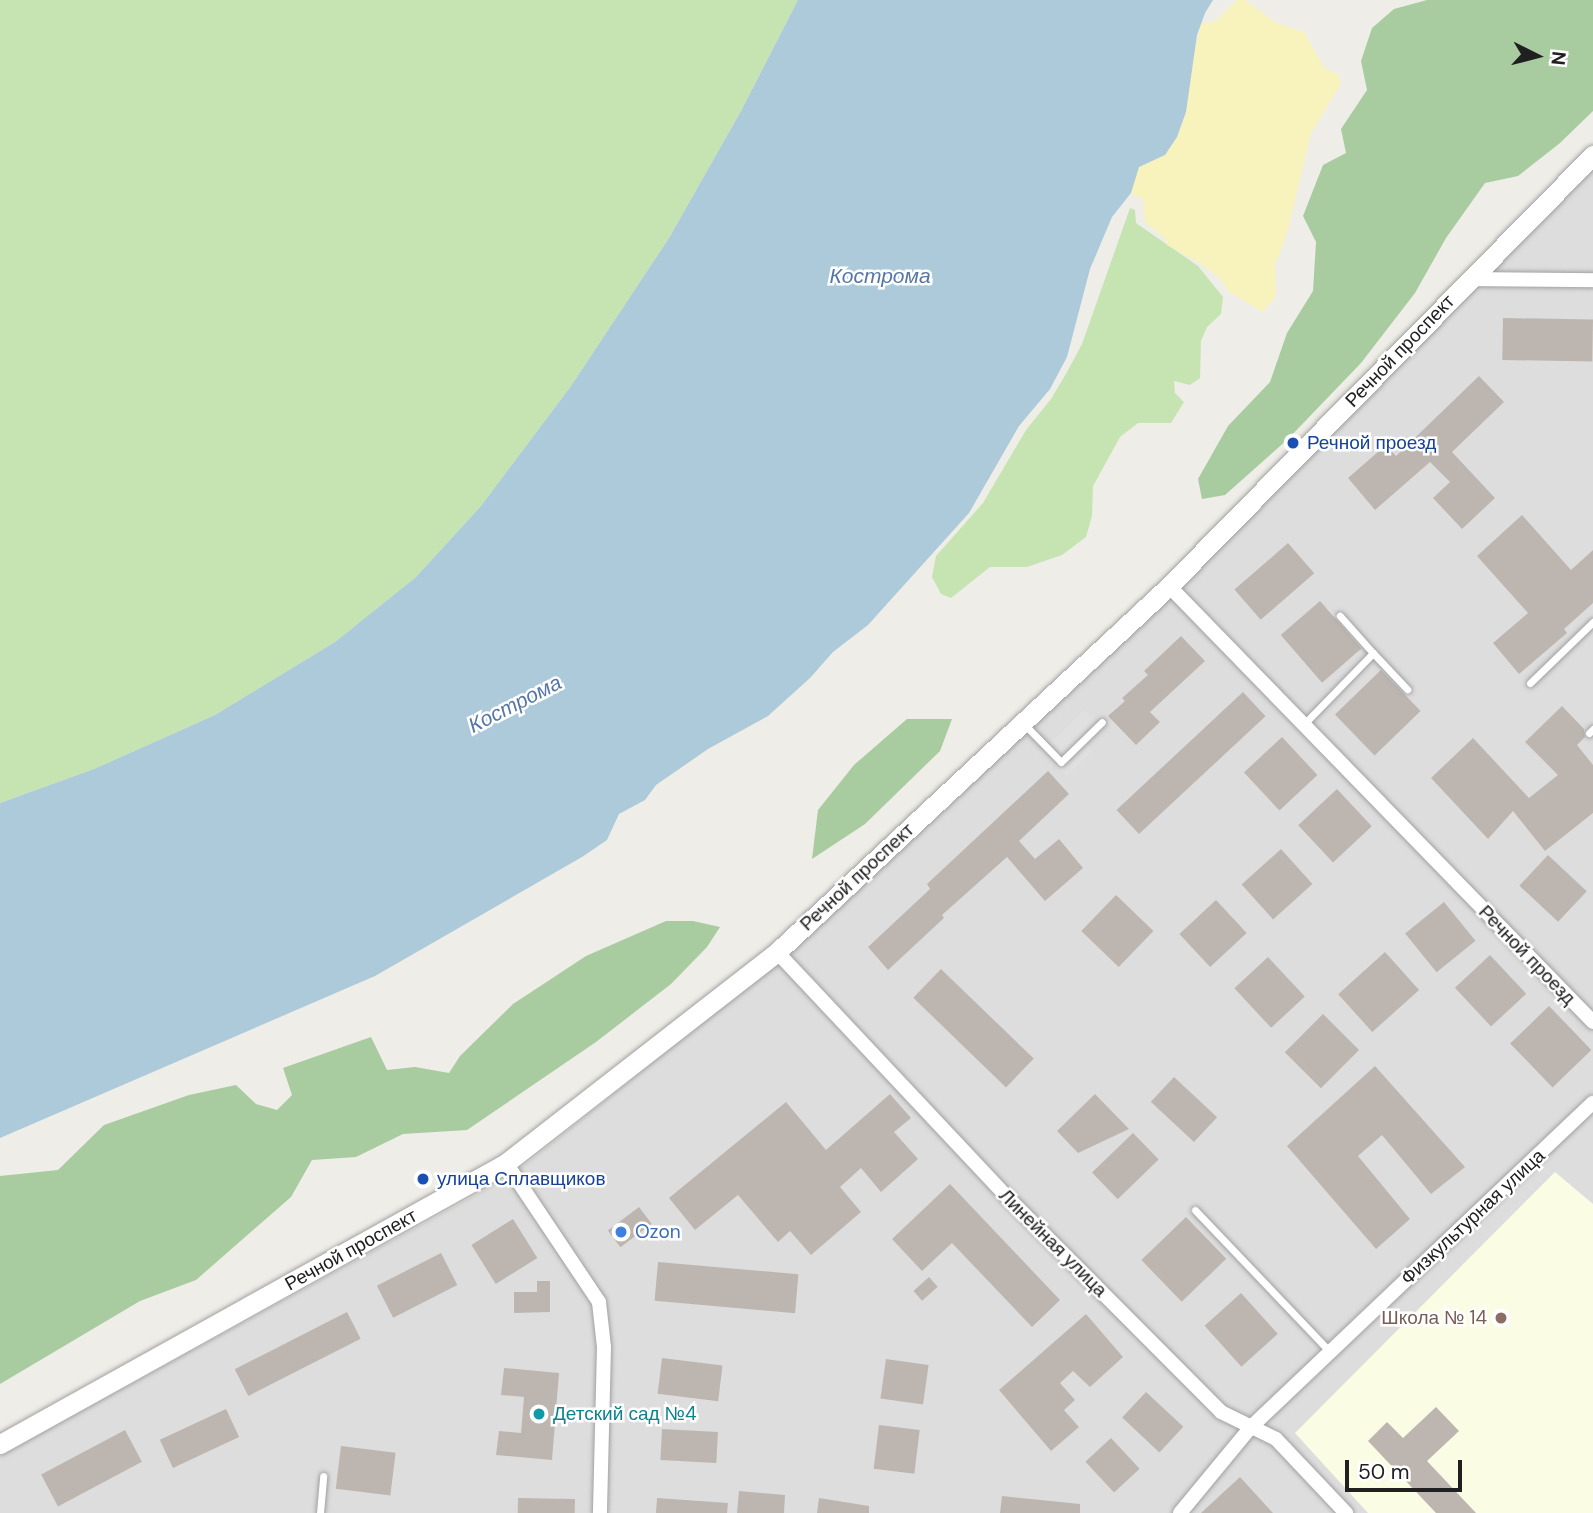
<!DOCTYPE html>
<meta charset="utf-8">
<style>
body{margin:0}
#map{position:relative;width:1593px;height:1513px;overflow:hidden;background:#efede7;font-family:"DM Sans",sans-serif}
div>[style]{position:absolute}
.residential>*{inset:0;background:#dedddd}
.education>*{inset:0;background:#fafce3}
.grass>*{inset:0;background:#c6e4b2}
.forest>*{inset:0;background:#a8cba0}
.sand>*{inset:0;background:#f8f2bd}
.parking>*{inset:0;background:#e0e0e0}
.water>*{inset:0;background:#accad9}
.building>*{inset:0;background:#bdb6b0;transform-origin:0 0}
.roads{filter:drop-shadow(0 0 2px #a1a1a1) drop-shadow(0 0 2px #a1a1a1)}
.service>*{height:7px;margin:-3.5px;padding:0 3.5px;transform-origin:3.5px;border-radius:3.5px;background:#fff}
.minor>*{height:14px;margin:-7px;padding:0 7px;transform-origin:7px;border-radius:7px;background:#fff}
.tertiary>*{height:19px;margin:-9.5px;padding:0 9.5px;transform-origin:9.5px;border-radius:9.5px;background:#fff}
.dots>*{width:19px;height:19px;translate:-50% -50%;box-sizing:border-box;border:4px solid #fff;border-radius:50%}
span{translate:-50% -50%;white-space:nowrap;text-align:center;line-height:1.15;-webkit-text-stroke:5px #fff;paint-order:stroke}
.street-label{font-size:19px;color:#202020}
.transit-label{font-size:19px;color:#164399}
.left{translate:0 -50%;text-align:left}
.shop-label{font-size:19px;color:#366cbe}
.education-label{font-size:19px;color:#785e54}
.right{translate:-100% -50%;text-align:right}
.culture-label{font-size:19px;color:#0d838f}
.water-label{font-size:21px;color:#5576a7;font-style:italic}
.north{position:absolute;left:1502px;top:21px;width:70px;height:70px;-webkit-text-stroke:5px #fff;paint-order:stroke;rotate:96deg;font-size:19px;font-weight:700;line-height:28px;text-align:center;color:#202020}
.north::after{content:'';display:block;margin:auto;width:24px;height:32px;background:#202020;clip-path:polygon(50% 0,100% 100%,50% 72%,0 100%)}
.scale{position:absolute;left:1345px;top:1460px;width:117px;height:32px;box-sizing:border-box;border:4px solid #202020;border-top:0;padding-left:9px;font-size:21px;line-height:24px;white-space:nowrap;color:#202020;-webkit-text-stroke:5px #fff;paint-order:stroke}
</style>
<div id="map">
<div class="residential">
<i style="clip-path:polygon(1593px 167px,1593px 1513px,0 1513px,0 1456px,512px 1175px,784px 958px)"></i>
</div>
<div class="education">
<i style="clip-path:polygon(1555px 1172px,1593px 1204px,1593px 1513px,1368px 1513px,1295px 1433px)"></i>
</div>
<div class="grass">
<i style="clip-path:polygon(0 0,798px 0,741px 111px,669px 238px,571px 386px,481px 506px,416px 577px,335px 642px,215px 715px,94px 769px,0 803px)"></i>
<i style="clip-path:polygon(1130px 208px,1135px 210px,1136px 223px,1198px 266px,1223px 297px,1221px 314px,1207px 327px,1201px 341px,1200px 378px,1190px 385px,1174px 381px,1175px 393px,1184px 402px,1171px 423px,1138px 423px,1120px 437px,1093px 486px,1092px 516px,1086px 537px,1062px 555px,1027px 567px,990px 567px,951px 598px,941px 594px,932px 577px,936px 556px,983px 503px,1026px 430px,1051px 399px,1067px 372px,1082px 344px)"></i>
</div>
<div class="forest">
<i style="clip-path:polygon(1427px 0,1593px 0,1593px 111px,1560px 143px,1518px 176px,1485px 183px,1446px 238px,1415px 293px,1361px 363px,1288px 439px,1225px 495px,1202px 499px,1198px 479px,1228px 426px,1270px 382px,1287px 333px,1313px 291px,1316px 242px,1303px 216px,1323px 165px,1346px 153px,1341px 129px,1367px 90px,1361px 61px,1372px 28px,1394px 9px)"></i>
<i style="clip-path:polygon(907px 719px,952px 719px,940px 751px,865px 824px,812px 859px,818px 810px,854px 765px)"></i>
<i style="clip-path:polygon(666px 921px,693px 921px,720px 927px,707px 947px,671px 984px,596px 1042px,467px 1130px,403px 1134px,356px 1157px,312px 1160px,291px 1197px,196px 1280px,140px 1301px,0 1384px,0 1176px,58px 1170px,104px 1125px,189px 1095px,236px 1085px,256px 1104px,277px 1110px,292px 1095px,283px 1068px,371px 1037px,387px 1070px,415px 1067px,449px 1073px,460px 1056px,513px 1004px,586px 956px)"></i>
</div>
<div class="sand">
<i style="clip-path:polygon(1237px 0,1245px 0,1276px 23px,1304px 32px,1324px 68px,1338px 74px,1341px 84px,1311px 133px,1288px 230px,1275px 266px,1276px 296px,1263px 312px,1228px 291px,1220px 278px,1195px 260px,1167px 245px,1165px 238px,1145px 222px,1143px 199px,1131px 193px,1139px 167px,1165px 155px,1186px 112px,1190px 70px,1201px 24px,1216px 21px)"></i>
</div>
<div class="parking">
<i style="clip-path:polygon(1084px 710px,1100px 728px,1086px 743px,1092px 751px,1067px 776px,1041px 753px)"></i>
</div>
<div class="water">
<i style="clip-path:polygon(798px 0,1213px 0,1205px 13px,1197px 35px,1186px 112px,1177px 137px,1165px 155px,1139px 167px,1131px 193px,1112px 217px,1090px 269px,1067px 357px,1050px 389px,1019px 426px,969px 513px,868px 625px,833px 652px,810px 678px,768px 716px,708px 749px,656px 785px,645px 800px,619px 814px,607px 840px,582px 857px,375px 976px,0 1138px,0 803px,94px 769px,215px 715px,335px 642px,416px 577px,481px 506px,571px 386px,669px 238px,741px 111px)"></i>
</div>
<div class="building">
<i style="left:1503px;top:318px;width:90px;height:42px;rotate:1deg"></i>
<i style="clip-path:polygon(1479px 376px,1504px 402px,1452px 452px,1495px 498px,1462px 529px,1433px 498px,1450px 482px,1430px 462px,1375px 510px,1348px 478px,1386px 445px,1396px 456px)"></i>
<i style="clip-path:polygon(1522px 515px,1571px 570px,1593px 550px,1593px 603px,1564px 629px,1567px 633px,1519px 674px,1493px 643px,1528px 613px,1477px 556px)"></i>
<i style="left:1288px;top:543px;width:40px;height:71px;rotate:49deg"></i>
<i style="left:1320px;top:601px;width:63px;height:52px;rotate:49deg"></i>
<i style="clip-path:polygon(1181px 636px,1205px 661px,1150px 712px,1160px 722px,1136px 745px,1108px 716px,1125px 701px,1122px 698px,1148px 675px,1144px 671px)"></i>
<i style="left:1381px;top:670px;width:57px;height:64px;rotate:46deg"></i>
<i style="left:1243px;top:692px;width:33px;height:173px;rotate:47deg"></i>
<i style="clip-path:polygon(1562px 706px,1584px 729px,1585px 737px,1577px 745px,1593px 765px,1593px 813px,1545px 851px,1513px 811px,1488px 839px,1431px 778px,1473px 738px,1529px 798px,1558px 775px,1525px 742px)"></i>
<i style="left:1282px;top:737px;width:52px;height:52px;rotate:47deg"></i>
<i style="clip-path:polygon(1048px 771px,1069px 794px,1019px 841px,1035px 859px,1059px 839px,1083px 868px,1045px 901px,1007px 857px,942px 915px,944px 918px,888px 970px,868px 947px,930px 889px,927px 884px)"></i>
<i style="left:1337px;top:789px;width:51px;height:53px;rotate:47deg"></i>
<i style="left:1281px;top:849px;width:47px;height:53px;rotate:48deg"></i>
<i style="left:1548px;top:855px;width:53px;height:42px;rotate:43deg"></i>
<i style="left:1116px;top:895px;width:52px;height:50px;rotate:44deg"></i>
<i style="left:1216px;top:900px;width:45px;height:50px;rotate:47deg"></i>
<i style="left:1444px;top:902px;width:50px;height:50px;rotate:51deg"></i>
<i style="left:1385px;top:952px;width:51px;height:63px;rotate:48deg"></i>
<i style="left:1490px;top:955px;width:53px;height:48px;rotate:47deg"></i>
<i style="left:1268px;top:957px;width:54px;height:46px;rotate:47deg"></i>
<i style="left:941px;top:969px;width:129px;height:40px;rotate:44deg"></i>
<i style="left:1549px;top:1006px;width:61px;height:54px;rotate:46deg"></i>
<i style="left:1323px;top:1014px;width:51px;height:54px;rotate:45deg"></i>
<i style="clip-path:polygon(1375px 1066px,1465px 1167px,1431px 1194px,1382px 1135px,1358px 1156px,1410px 1219px,1376px 1249px,1287px 1146px)"></i>
<i style="left:1174px;top:1077px;width:59px;height:34px;rotate:43deg"></i>
<i style="clip-path:polygon(890px 1094px,911px 1118px,894px 1132px,918px 1159px,881px 1192px,861px 1168px,840px 1187px,861px 1212px,811px 1255px,790px 1231px,778px 1242px,738px 1195px,695px 1230px,669px 1198px,786px 1102px,826px 1150px)"></i>
<i style="clip-path:polygon(1095px 1094px,1129px 1129px,1078px 1153px,1057px 1131px)"></i>
<i style="left:1133px;top:1133px;width:37px;height:57px;rotate:46deg"></i>
<i style="clip-path:polygon(950px 1184px,1060px 1300px,1032px 1327px,952px 1243px,922px 1271px,892px 1239px)"></i>
<i style="left:639px;top:1207px;width:21px;height:39px;rotate:53deg"></i>
<i style="left:1186px;top:1217px;width:58px;height:62px;rotate:46deg"></i>
<i style="left:513px;top:1219px;width:46px;height:49px;rotate:58deg"></i>
<i style="left:441px;top:1253px;width:36px;height:72px;rotate:63deg"></i>
<i style="left:658px;top:1262px;width:141px;height:39px;rotate:5deg"></i>
<i style="left:929px;top:1277px;width:13px;height:21px;rotate:48deg"></i>
<i style="clip-path:polygon(537px 1281px,550px 1281px,550px 1312px,514px 1313px,514px 1292px,537px 1292px)"></i>
<i style="left:1241px;top:1293px;width:55px;height:49px;rotate:48deg"></i>
<i style="left:347px;top:1312px;width:30px;height:126px;rotate:63deg"></i>
<i style="clip-path:polygon(1086px 1314px,1123px 1357px,1090px 1387px,1073px 1371px,1060px 1383px,1075px 1400px,1064px 1410px,1079px 1427px,1051px 1451px,999px 1390px)"></i>
<i style="left:662px;top:1358px;width:61px;height:36px;rotate:7deg"></i>
<i style="left:886px;top:1359px;width:43px;height:40px;rotate:8deg"></i>
<i style="clip-path:polygon(504px 1368px,559px 1373px,552px 1460px,496px 1455px,499px 1431px,521px 1433px,524px 1397px,501px 1395px)"></i>
<i style="left:1146px;top:1392px;width:51px;height:35px;rotate:43deg"></i>
<i style="clip-path:polygon(1436px 1407px,1459px 1431px,1427px 1461px,1476px 1513px,1436px 1513px,1368px 1441px,1387px 1422px,1403px 1438px)"></i>
<i style="left:226px;top:1409px;width:31px;height:73px;rotate:65deg"></i>
<i style="left:879px;top:1425px;width:41px;height:44px;rotate:7deg"></i>
<i style="left:662px;top:1429px;width:56px;height:31px;rotate:3deg"></i>
<i style="left:125px;top:1430px;width:36px;height:95px;rotate:62deg"></i>
<i style="left:1111px;top:1438px;width:42px;height:35px;rotate:47deg"></i>
<i style="left:341px;top:1446px;width:55px;height:43px;rotate:7deg"></i>
<i style="clip-path:polygon(1240px 1477px,1273px 1513px,1201px 1513px)"></i>
<i style="clip-path:polygon(739px 1491px,785px 1495px,784px 1513px,737px 1513px)"></i>
<i style="clip-path:polygon(1002px 1496px,1080px 1504px,1080px 1513px,1000px 1513px)"></i>
<i style="left:518px;top:1498px;width:57px;height:15px;rotate:1deg"></i>
<i style="clip-path:polygon(657px 1498px,728px 1503px,727px 1513px,656px 1513px)"></i>
<i style="clip-path:polygon(819px 1498px,869px 1506px,869px 1513px,817px 1513px)"></i>
</div>
<div class="roads">
<div class="service">
<i style="left:1373px;top:653px;width:50px;rotate:46.6deg"></i>
<i style="left:1530px;top:683px;width:88px;rotate:-44.1deg"></i>
<i style="left:1023px;top:723px;width:54px;rotate:45.7deg"></i>
<i style="left:1061px;top:762px;width:57px;rotate:-44.3deg"></i>
<i style="left:1304px;top:724px;width:99px;rotate:-45.8deg"></i>
<i style="left:1373px;top:653px;width:50px;rotate:-131.7deg"></i>
<i style="left:1589px;top:733px;width:6px;rotate:-45deg"></i>
<i style="left:1195px;top:1210px;width:196px;rotate:46.4deg"></i>
<i style="left:320px;top:1513px;width:37px;rotate:-85deg"></i>
</div>
<div class="minor">
<i style="left:1470px;top:279px;width:123px;rotate:0.5deg"></i>
<i style="left:1169px;top:586px;width:608px;rotate:45.8deg"></i>
<i style="left:777px;top:952px;width:336px;rotate:46.8deg"></i>
<i style="left:1007px;top:1197px;width:303px;rotate:45.1deg"></i>
<i style="left:1221px;top:1412px;width:61px;rotate:26.1deg"></i>
<i style="left:1276px;top:1439px;width:102px;rotate:46.6deg"></i>
<i style="left:506px;top:1163px;width:167px;rotate:56.2deg"></i>
<i style="left:599px;top:1302px;width:45px;rotate:83.7deg"></i>
<i style="left:604px;top:1347px;width:166px;rotate:91.4deg"></i>
<i style="left:1180px;top:1513px;width:112px;rotate:-50.5deg"></i>
<i style="left:1251px;top:1427px;width:471px;rotate:-43.5deg"></i>
</div>
<div class="tertiary">
<i style="left:0;top:1444px;width:579px;rotate:-29.04deg"></i>
<i style="left:506px;top:1163px;width:343px;rotate:-37.9deg"></i>
<i style="left:777px;top:952px;width:536px;rotate:-43.04deg"></i>
<i style="left:1169px;top:586px;width:605px;rotate:-45.47deg"></i>
</div>
</div>
<div class="dots">
<i style="left:1293px;top:443px;background:#1a4fb4"></i>
<i style="left:423px;top:1179px;background:#1a4fb4"></i>
<i style="left:621px;top:1232px;background:#3f7fe0"></i>
<i style="left:1501px;top:1318px;background:#8d6e63"></i>
<i style="left:539px;top:1414px;background:#0f9aa8"></i>
</div>
<div class="street-label">
<span style="left:1400px;top:351px;rotate:-46deg">Речной проспект</span>
<span style="left:857px;top:877px;rotate:-43deg">Речной проспект</span>
<span style="left:1527px;top:955px;rotate:46deg">Речной проезд</span>
<span style="left:1473px;top:1217px;rotate:-43deg">Физкультурная улица</span>
<span style="left:1053px;top:1243px;rotate:45deg">Линейная улица</span>
<span style="left:351px;top:1250px;rotate:-29deg">Речной проспект</span>
</div>
<div class="transit-label">
<span class="left" style="left:1307px;top:443px">Речной проезд</span>
<span class="left" style="left:437px;top:1179px">улица Сплавщиков</span>
</div>
<div class="shop-label">
<span class="left" style="left:635px;top:1232px">Ozon</span>
</div>
<div class="education-label">
<span class="right" style="left:1487px;top:1318px">Школа № 14</span>
</div>
<div class="culture-label">
<span class="left" style="left:553px;top:1414px">Детский сад №4</span>
</div>
<div class="water-label">
<span style="left:880px;top:276px">Кострома</span>
<span style="left:515px;top:704px;rotate:-27deg">Кострома</span>
</div>
<div class="north">N</div>
<div class="scale">50 m</div>
</div>
